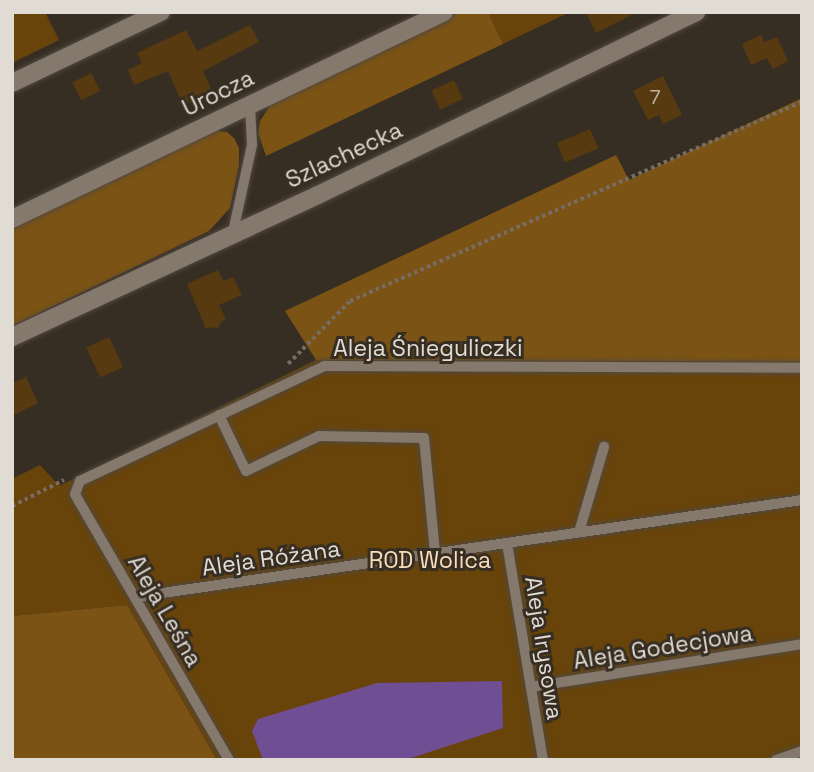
<!DOCTYPE html>
<meta charset="utf-8">
<style>
body{margin:0}
#map{position:relative;width:814px;height:772px;overflow:hidden;background:#372e23;font-family:"Space Grotesk",sans-serif}
div>[style]{position:absolute}
.green>*{inset:0;background:#68440a}
.forest>*{inset:0;background:#7b5315}
.water>*{inset:0;background:#6f4e94}
.building>*{inset:0;background:#573a10;transform-origin:0 0}
.path>*{height:3.5px;margin-top:-1.75px;transform-origin:0;background:repeating-linear-gradient(90deg,#766e65 0 3.5px,transparent 0 7px)}
.roads{filter:drop-shadow(0 0 2px #514940) drop-shadow(0 0 2px #514940)}
.service>*{height:10px;margin:-5px;padding:0 5px;transform-origin:5px;border-radius:5px;background:#84796c}
.minor>*{height:18px;margin:-9px;padding:0 9px;transform-origin:9px;border-radius:9px;background:#84796c}
span{translate:-50% -50%;white-space:nowrap;text-align:center;line-height:1.15;-webkit-text-stroke:6px #372e23;paint-order:stroke}
.number-label{font-size:19px;color:#beb3a2}
.number-label span{-webkit-text-stroke-width:0}
.street-label{font-size:23px;color:#e0dbd3}
.park-label{font-size:23px;color:#fbdeb9}
.frame{position:absolute;inset:0;border:14px solid #e0dbd3;pointer-events:none}
</style>
<div id="map">
<div class="green">
<i style="clip-path:polygon(12px 12px,45px 12px,59px 40px,12px 63px)"></i>
<i style="clip-path:polygon(488px 12px,570px 12px,503px 44px)"></i>
<i style="clip-path:polygon(316px 360px,802px 362px,802px 760px,217px 760px,127px 605px,12px 616px,12px 479px,40px 465px,59px 486px)"></i>
</div>
<div class="forest">
<i style="clip-path:polygon(460px 12px,488px 12px,503px 44px,266px 156px,258px 133px,260px 121px,275px 98px)"></i>
<i style="clip-path:polygon(802px 98px,802px 362px,316px 360px,285px 311px,616px 155px,629px 180px)"></i>
<i style="clip-path:polygon(211px 130px,227px 132px,234px 138px,239px 148px,239px 165px,230px 208px,209px 231px,12px 326px,12px 225px)"></i>
<i style="clip-path:polygon(127px 605px,217px 760px,12px 760px,12px 616px)"></i>
</div>
<div class="water">
<i style="clip-path:polygon(502px 681px,503px 728px,405px 760px,263px 760px,252px 731px,258px 719px,377px 683px)"></i>
</div>
<div class="building">
<i style="clip-path:polygon(586px 12px,637px 12px,596px 33px)"></i>
<i style="clip-path:polygon(250px 25px,259px 42px,203px 71px,212px 91px,183px 105px,168px 71px,134px 85px,128px 70px,142px 63px,137px 53px,186px 30px,197px 51px)"></i>
<i style="clip-path:polygon(761px 35px,764px 42px,777px 37px,788px 61px,773px 69px,767px 58px,751px 65px,742px 44px)"></i>
<i style="left:91px;top:73px;width:20px;height:21px;rotate:63deg"></i>
<i style="clip-path:polygon(663px 76px,682px 115px,663px 124px,659px 115px,648px 120px,633px 91px)"></i>
<i style="left:454px;top:80px;width:21px;height:25px;rotate:65deg"></i>
<i style="left:590px;top:129px;width:21px;height:36px;rotate:67deg"></i>
<i style="clip-path:polygon(218px 270px,223px 281px,233px 277px,242px 295px,219px 305px,226px 319px,221px 322px,218px 329px,211px 327px,206px 329px,187px 284px)"></i>
<i style="left:109px;top:337px;width:33px;height:25px;rotate:65deg"></i>
<i style="clip-path:polygon(26px 377px,38px 403px,12px 416px,12px 383px)"></i>
</div>
<div class="path">
<i style="left:288px;top:364px;width:88px;rotate:-45.5deg"></i>
<i style="left:350px;top:301px;width:494px;rotate:-23.8deg"></i>
<i style="left:12px;top:506px;width:58px;rotate:-26.6deg"></i>
</div>
<div class="roads">
<div class="service">
<i style="left:233px;top:232px;width:89px;rotate:-77.7deg"></i>
<i style="left:252px;top:145px;width:40px;rotate:-92.9deg"></i>
<i style="left:219px;top:415px;width:62px;rotate:64.3deg"></i>
<i style="left:246px;top:471px;width:81px;rotate:-25.6deg"></i>
<i style="left:319px;top:436px;width:105px;rotate:1.1deg"></i>
<i style="left:424px;top:438px;width:116px;rotate:84.5deg"></i>
<i style="left:579px;top:532px;width:89px;rotate:-73.6deg"></i>
<i style="left:507px;top:543px;width:220px;rotate:80.6deg"></i>
<i style="left:135px;top:597px;width:674px;rotate:-8.27deg"></i>
<i style="left:531px;top:687px;width:274px;rotate:-9deg"></i>
<i style="left:229px;top:760px;width:307px;rotate:-120.1deg"></i>
<i style="left:75px;top:494px;width:14px;rotate:-69deg"></i>
<i style="left:80px;top:481px;width:270px;rotate:-25.2deg"></i>
<i style="left:324px;top:366px;width:478px;rotate:0.2deg"></i>
<i style="left:776px;top:760px;width:28px;rotate:-19deg"></i>
</div>
<div class="minor">
<i style="left:12px;top:83px;width:165px;rotate:-25.5deg"></i>
<i style="left:12px;top:219px;width:479px;rotate:-25.6deg"></i>
<i style="left:12px;top:337px;width:337px;rotate:-24.9deg"></i>
<i style="left:318px;top:195px;width:420px;rotate:-25.8deg"></i>
</div>
</div>
<div class="number-label">
<span style="left:655px;top:98px">7</span>
</div>
<div class="street-label">
<span style="left:218px;top:93px;rotate:-26deg">Urocza</span>
<span style="left:344px;top:155px;rotate:-25deg">Szlachecka</span>
<span style="left:428px;top:348px">Aleja Śnieguliczki</span>
<span style="left:271px;top:558px;rotate:-8deg">Aleja Różana</span>
<span style="left:165px;top:611px;rotate:60deg">Aleja Leśna</span>
<span style="left:663px;top:647px;rotate:-9deg">Aleja Godecjowa</span>
<span style="left:544px;top:648px;rotate:81deg">Aleja Irysowa</span>
</div>
<div class="park-label">
<span style="left:430px;top:560px">ROD Wolica</span>
</div>
<div class="frame"></div>
</div>
